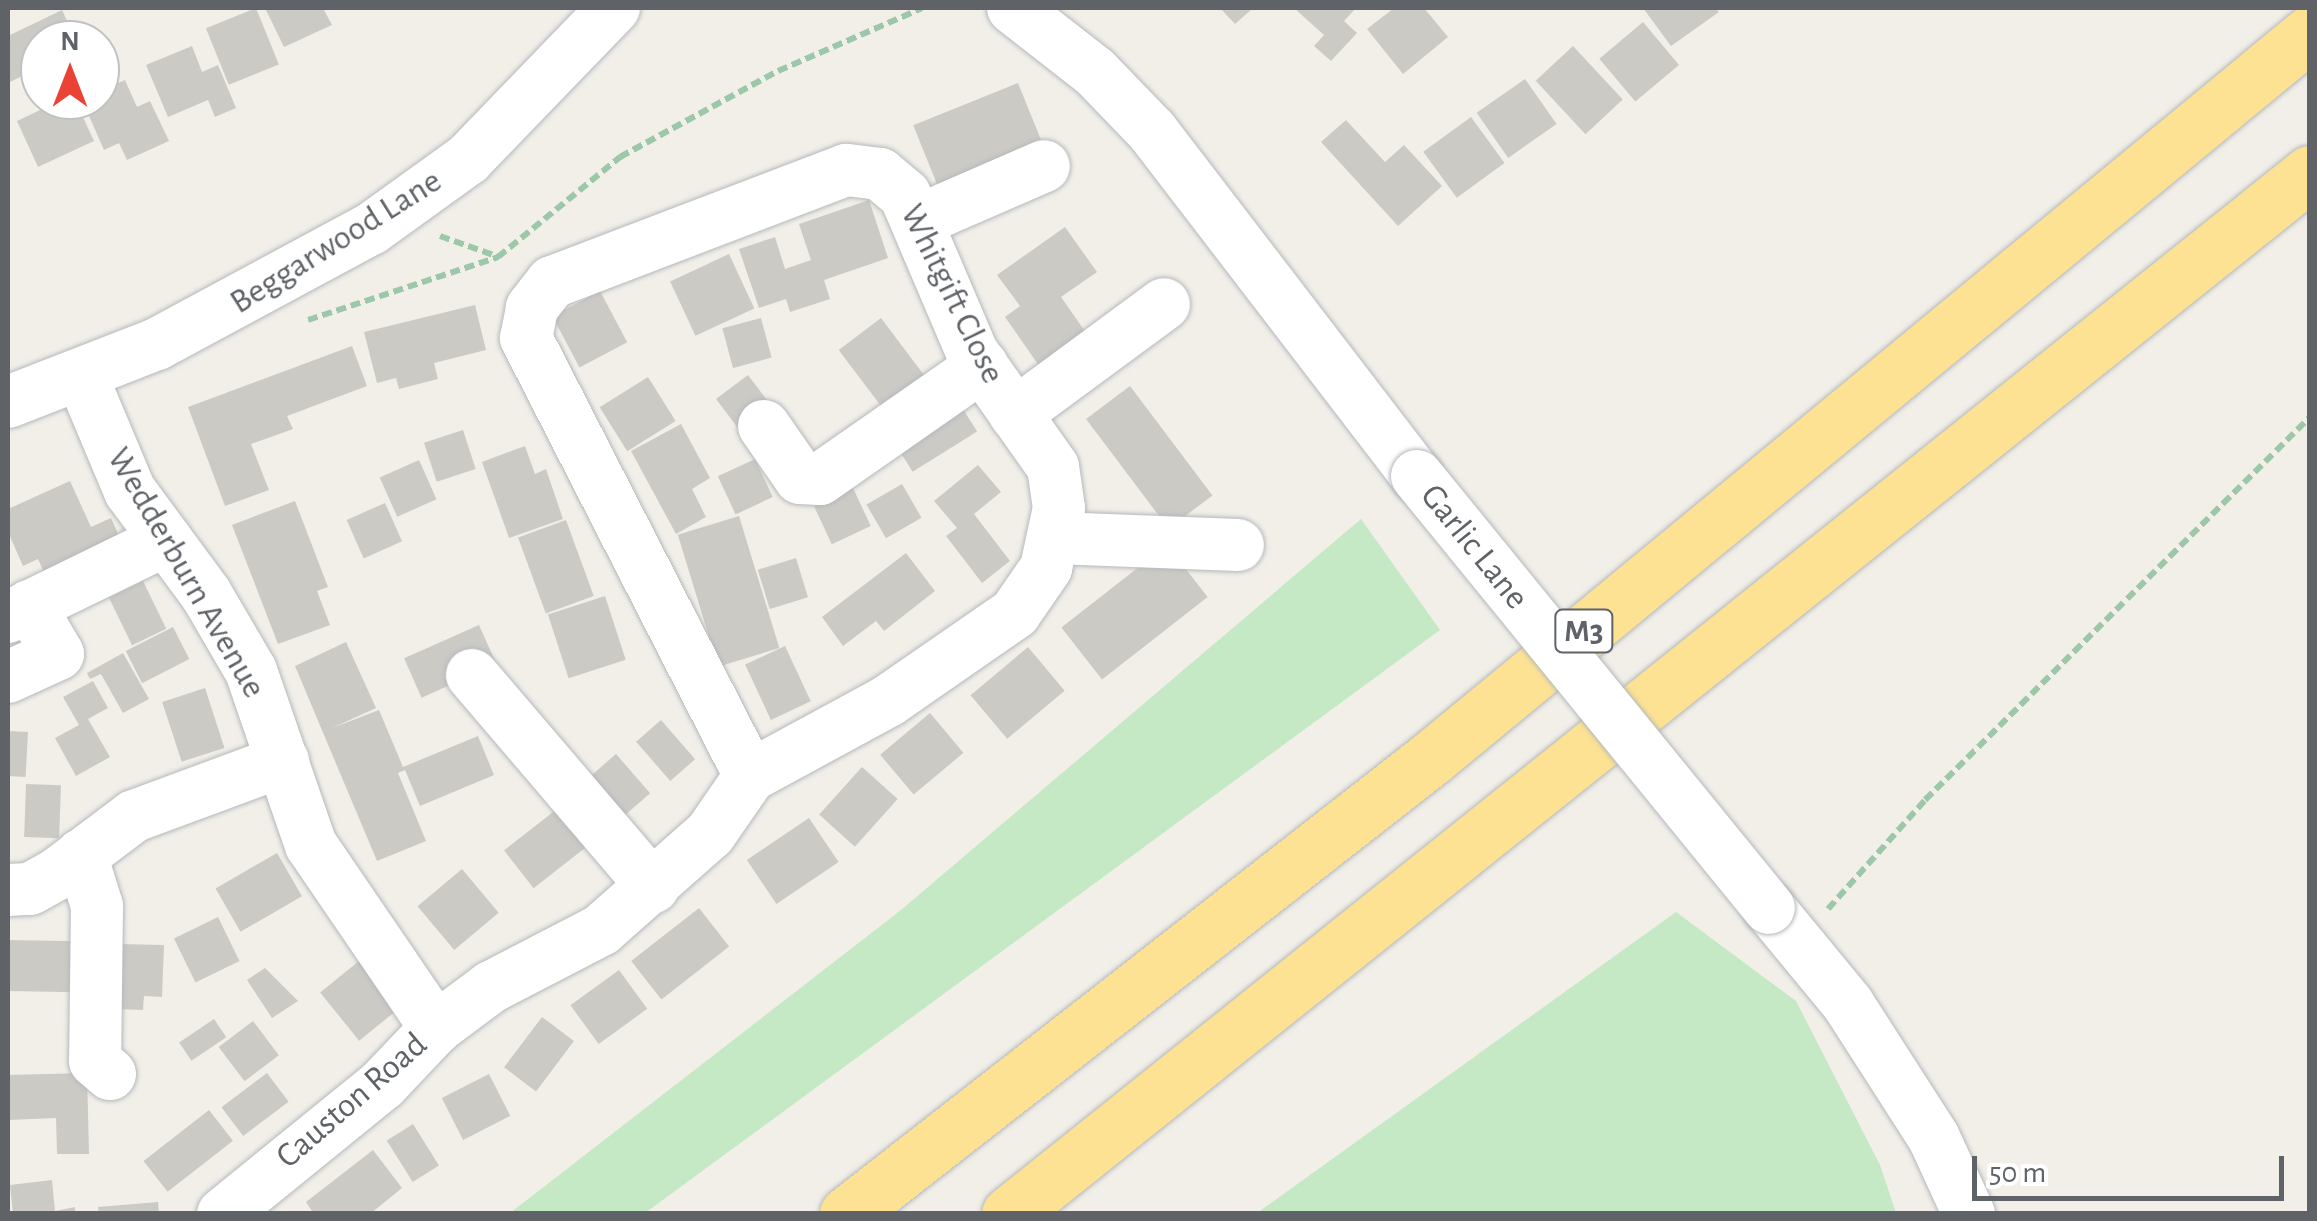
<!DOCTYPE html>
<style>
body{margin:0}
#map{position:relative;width:2317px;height:1221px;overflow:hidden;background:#f1efe8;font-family:"Alegreya Sans",sans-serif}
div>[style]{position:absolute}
.green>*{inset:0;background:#c5e8c5}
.building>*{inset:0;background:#cccac5;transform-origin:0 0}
.path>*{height:6px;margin-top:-3px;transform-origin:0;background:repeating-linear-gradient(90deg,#9cc7a9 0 10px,transparent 0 15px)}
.roads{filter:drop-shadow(0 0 2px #b5b8bc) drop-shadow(0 0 2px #b5b8bc)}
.minor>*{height:52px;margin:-26px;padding:0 26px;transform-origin:26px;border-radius:26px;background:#fff}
.highway>*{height:55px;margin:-27.5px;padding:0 27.5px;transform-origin:27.5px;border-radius:27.5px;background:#fde293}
.bridges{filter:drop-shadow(0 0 2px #b5b8bc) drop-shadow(0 0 2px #b5b8bc)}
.minor-bridge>*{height:52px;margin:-26px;padding:0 26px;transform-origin:26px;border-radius:26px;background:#fff}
span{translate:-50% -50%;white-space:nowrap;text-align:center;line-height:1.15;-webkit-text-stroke:8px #fff;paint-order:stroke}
.shield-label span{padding:2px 8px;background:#fff;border:2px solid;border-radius:8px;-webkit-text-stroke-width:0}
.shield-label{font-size:32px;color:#5f6368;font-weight:700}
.street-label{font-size:35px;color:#5f6368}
.frame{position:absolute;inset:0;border:10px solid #5f6368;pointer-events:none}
.north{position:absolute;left:20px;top:20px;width:100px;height:100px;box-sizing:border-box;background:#fff;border:2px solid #bfc1c3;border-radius:50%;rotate:0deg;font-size:28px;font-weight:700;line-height:40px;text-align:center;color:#5f6368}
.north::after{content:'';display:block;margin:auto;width:35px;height:45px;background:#ea4335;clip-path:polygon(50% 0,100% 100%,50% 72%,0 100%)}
.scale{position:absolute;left:1972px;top:1156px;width:312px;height:45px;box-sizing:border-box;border:5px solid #5f6368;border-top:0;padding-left:12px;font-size:30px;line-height:35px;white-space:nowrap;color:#5f6368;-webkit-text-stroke:8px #fff;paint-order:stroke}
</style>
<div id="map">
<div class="green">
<i style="clip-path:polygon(1361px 519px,1440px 630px,645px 1213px,510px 1213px,901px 910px)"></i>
<i style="clip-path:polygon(1676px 912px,1796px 1001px,1880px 1165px,1896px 1213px,1257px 1213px)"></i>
</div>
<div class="building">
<i style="left:256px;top:8px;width:61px;height:54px;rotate:68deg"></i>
<i style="clip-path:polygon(265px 8px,323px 8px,332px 25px,284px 47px)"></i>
<i style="clip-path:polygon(1220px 8px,1253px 8px,1235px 24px)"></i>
<i style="clip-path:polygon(1294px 8px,1356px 8px,1344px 21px,1357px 33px,1331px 61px,1314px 46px,1324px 35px)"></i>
<i style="clip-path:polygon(1394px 8px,1424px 8px,1448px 37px,1403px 74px,1367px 29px)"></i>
<i style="clip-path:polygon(1643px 8px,1715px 8px,1719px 12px,1671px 46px)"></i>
<i style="clip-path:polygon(62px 10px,76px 40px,40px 40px,40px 67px,8px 83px,8px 36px)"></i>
<i style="left:1643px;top:22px;width:56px;height:57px;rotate:50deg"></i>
<i style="clip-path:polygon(192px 46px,202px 72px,218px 65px,236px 108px,215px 117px,208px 100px,168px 117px,146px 65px)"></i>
<i style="left:1573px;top:46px;width:73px;height:51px;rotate:47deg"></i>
<i style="left:1525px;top:79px;width:55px;height:59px;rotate:55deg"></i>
<i style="clip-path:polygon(125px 80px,137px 107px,150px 101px,169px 141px,127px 160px,119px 143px,104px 150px,82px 100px,100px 100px,100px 91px)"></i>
<i style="left:1018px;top:83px;width:67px;height:113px;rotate:68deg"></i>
<i style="clip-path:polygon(61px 100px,75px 100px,94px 141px,38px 167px,17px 121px)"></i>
<i style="left:1471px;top:117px;width:57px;height:59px;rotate:54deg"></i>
<i style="clip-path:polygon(1346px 120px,1385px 162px,1404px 145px,1442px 186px,1398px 226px,1321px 142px)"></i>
<i style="clip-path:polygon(869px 200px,888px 258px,824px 280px,830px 299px,790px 312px,786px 299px,759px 308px,739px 249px,775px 237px,785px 269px,811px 260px,799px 224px)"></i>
<i style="clip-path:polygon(1065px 227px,1097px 272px,1061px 297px,1089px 337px,1042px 370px,1005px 317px,1020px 306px,997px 275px)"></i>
<i style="left:729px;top:254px;width:60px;height:65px;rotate:65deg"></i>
<i style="left:600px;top:291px;width:58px;height:54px;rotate:62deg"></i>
<i style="clip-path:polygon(475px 305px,486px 350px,434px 363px,438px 379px,399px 389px,396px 378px,377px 383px,364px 332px)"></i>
<i style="left:761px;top:318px;width:41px;height:40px;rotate:75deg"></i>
<i style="left:881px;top:318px;width:92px;height:53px;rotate:53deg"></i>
<i style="clip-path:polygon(352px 346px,367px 386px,287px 416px,293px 429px,251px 444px,269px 490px,225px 506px,188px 407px)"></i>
<i style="left:748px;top:375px;width:41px;height:40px;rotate:53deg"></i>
<i style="left:648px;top:377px;width:52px;height:57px;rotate:58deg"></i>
<i style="left:1130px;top:386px;width:137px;height:55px;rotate:53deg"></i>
<i style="left:958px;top:401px;width:36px;height:76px;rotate:58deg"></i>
<i style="clip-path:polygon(681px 424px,710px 478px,692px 489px,706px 517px,676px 534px,631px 451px)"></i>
<i style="left:463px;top:430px;width:41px;height:41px;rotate:72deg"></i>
<i style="clip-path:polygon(525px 446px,535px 474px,546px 469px,563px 519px,509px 538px,482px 462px)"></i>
<i style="left:755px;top:459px;width:42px;height:41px;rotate:65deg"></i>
<i style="left:419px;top:460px;width:43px;height:43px;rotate:66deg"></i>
<i style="clip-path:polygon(978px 465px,1001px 492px,974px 514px,1010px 561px,982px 583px,946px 536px,957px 528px,934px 501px)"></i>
<i style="clip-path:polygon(70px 481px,91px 527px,111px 518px,129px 558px,53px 592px,38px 559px,23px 566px,8px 532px,8px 509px)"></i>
<i style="left:902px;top:484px;width:39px;height:41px;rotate:60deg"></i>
<i style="left:853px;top:488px;width:42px;height:43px;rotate:65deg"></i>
<i style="clip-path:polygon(295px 501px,328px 587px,317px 591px,330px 625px,278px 644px,232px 525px)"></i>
<i style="left:385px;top:503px;width:42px;height:42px;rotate:66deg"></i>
<i style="left:739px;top:516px;width:138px;height:64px;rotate:73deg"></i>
<i style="left:566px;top:520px;width:81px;height:51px;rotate:70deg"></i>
<i style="left:1167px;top:545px;width:66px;height:134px;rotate:52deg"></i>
<i style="clip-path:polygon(906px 553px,935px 591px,884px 631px,876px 621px,843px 646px,822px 617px)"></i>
<i style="left:796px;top:558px;width:41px;height:40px;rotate:73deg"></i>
<i style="left:143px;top:581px;width:53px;height:38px;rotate:64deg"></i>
<i style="left:605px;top:596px;width:67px;height:60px;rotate:72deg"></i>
<i style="left:479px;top:625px;width:43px;height:82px;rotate:66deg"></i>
<i style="left:173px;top:627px;width:36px;height:53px;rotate:63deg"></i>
<i style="clip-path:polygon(346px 642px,376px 708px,332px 728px,379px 710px,403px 767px,478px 736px,494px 775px,420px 806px,405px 770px,398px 773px,426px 841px,377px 861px,295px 666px)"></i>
<i style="left:785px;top:646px;width:61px;height:44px;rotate:65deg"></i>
<i style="left:1028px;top:647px;width:57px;height:75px;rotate:50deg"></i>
<i style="clip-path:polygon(123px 653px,149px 699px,123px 713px,101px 674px,90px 679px,87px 673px)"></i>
<i style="clip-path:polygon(93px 681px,108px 708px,88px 719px,110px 757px,76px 776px,55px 738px,79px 725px,63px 697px)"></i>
<i style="left:205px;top:688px;width:63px;height:45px;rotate:72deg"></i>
<i style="left:930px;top:713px;width:52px;height:65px;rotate:50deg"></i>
<i style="left:661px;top:720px;width:52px;height:33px;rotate:49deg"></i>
<i style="left:8px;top:731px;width:20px;height:45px;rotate:3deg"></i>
<i style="left:616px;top:754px;width:52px;height:49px;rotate:49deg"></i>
<i style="left:862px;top:767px;width:48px;height:64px;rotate:42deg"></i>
<i style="left:26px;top:784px;width:35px;height:53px;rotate:2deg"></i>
<i style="left:571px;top:798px;width:48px;height:85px;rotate:52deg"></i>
<i style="left:809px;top:818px;width:53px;height:75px;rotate:56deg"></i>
<i style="left:277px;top:853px;width:50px;height:71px;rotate:60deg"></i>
<i style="left:462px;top:869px;width:57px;height:58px;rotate:50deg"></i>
<i style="left:699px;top:908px;width:49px;height:86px;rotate:52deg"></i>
<i style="left:218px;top:917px;width:49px;height:49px;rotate:64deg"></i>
<i style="left:8px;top:940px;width:84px;height:51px;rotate:1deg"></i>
<i style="clip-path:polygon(118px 944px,164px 945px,162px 997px,144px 996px,143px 1010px,116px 1009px)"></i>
<i style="left:359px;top:961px;width:62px;height:50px;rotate:51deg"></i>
<i style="clip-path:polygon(265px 968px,298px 1001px,272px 1018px,247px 980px)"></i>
<i style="left:619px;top:970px;width:48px;height:60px;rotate:54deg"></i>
<i style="left:542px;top:1017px;width:40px;height:63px;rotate:37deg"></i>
<i style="left:214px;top:1019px;width:22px;height:42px;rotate:56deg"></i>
<i style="left:253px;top:1021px;width:43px;height:43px;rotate:53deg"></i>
<i style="clip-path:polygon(87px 1073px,89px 1154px,57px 1154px,56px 1118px,8px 1120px,8px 1075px)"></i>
<i style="left:267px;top:1073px;width:36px;height:57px;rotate:53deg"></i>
<i style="left:489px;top:1074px;width:47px;height:53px;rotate:63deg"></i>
<i style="left:209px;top:1110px;width:39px;height:83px;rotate:52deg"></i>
<i style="left:413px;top:1124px;width:49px;height:31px;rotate:58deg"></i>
<i style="clip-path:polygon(373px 1150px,402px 1188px,370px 1214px,314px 1214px,306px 1202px)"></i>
<i style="clip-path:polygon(52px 1180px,55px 1211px,75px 1207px,75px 1214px,13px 1214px,10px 1185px)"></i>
<i style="clip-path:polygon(158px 1202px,159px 1214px,99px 1214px,98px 1207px)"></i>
</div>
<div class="path">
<i style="left:440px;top:236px;width:63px;rotate:19.6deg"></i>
<i style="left:308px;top:320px;width:200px;rotate:-18.3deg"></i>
<i style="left:498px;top:257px;width:158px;rotate:-39.3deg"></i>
<i style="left:620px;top:157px;width:180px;rotate:-28.6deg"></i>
<i style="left:778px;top:71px;width:157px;rotate:-23.6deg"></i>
<i style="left:1828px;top:909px;width:146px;rotate:-48.3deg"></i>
<i style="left:1925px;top:800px;width:543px;rotate:-44.85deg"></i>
</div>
<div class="roads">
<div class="minor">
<i style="left:1013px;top:8px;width:104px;rotate:38deg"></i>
<i style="left:1095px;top:72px;width:82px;rotate:46deg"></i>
<i style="left:1152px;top:131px;width:435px;rotate:52.5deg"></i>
<i style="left:920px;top:220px;width:135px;rotate:-23.5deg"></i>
<i style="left:82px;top:377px;width:124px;rotate:67.2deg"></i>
<i style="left:130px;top:491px;width:128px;rotate:53.6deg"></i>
<i style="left:206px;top:594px;width:89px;rotate:59.7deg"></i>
<i style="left:251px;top:671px;width:184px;rotate:71deg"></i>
<i style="left:311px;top:845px;width:222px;rotate:55.7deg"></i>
<i style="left:8px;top:402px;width:160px;rotate:-21.3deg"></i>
<i style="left:157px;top:344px;width:243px;rotate:-28.3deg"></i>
<i style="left:371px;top:229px;width:120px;rotate:-35.8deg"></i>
<i style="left:468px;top:159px;width:210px;rotate:-46deg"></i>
<i style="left:1015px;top:414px;width:185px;rotate:-36.4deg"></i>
<i style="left:764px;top:426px;width:63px;rotate:55.3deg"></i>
<i style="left:800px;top:478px;width:20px;rotate:3deg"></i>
<i style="left:820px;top:479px;width:198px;rotate:-34.9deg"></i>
<i style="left:1055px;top:538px;width:183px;rotate:2.2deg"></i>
<i style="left:8px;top:617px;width:176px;rotate:-26deg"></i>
<i style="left:472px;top:675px;width:279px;rotate:49.5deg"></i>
<i style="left:8px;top:677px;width:55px;rotate:-24.7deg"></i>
<i style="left:58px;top:654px;width:56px;rotate:-120.3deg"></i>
<i style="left:81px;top:855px;width:53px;rotate:72.6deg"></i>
<i style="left:97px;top:906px;width:155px;rotate:90.7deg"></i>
<i style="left:95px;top:1061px;width:20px;rotate:41deg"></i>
<i style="left:8px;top:890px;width:22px;rotate:-3deg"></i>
<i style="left:30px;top:889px;width:31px;rotate:-29deg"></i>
<i style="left:57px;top:874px;width:96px;rotate:-37deg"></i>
<i style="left:134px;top:816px;width:159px;rotate:-20.3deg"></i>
<i style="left:1769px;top:908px;width:124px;rotate:50.5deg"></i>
<i style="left:1848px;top:1004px;width:159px;rotate:57.3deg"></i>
<i style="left:1934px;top:1138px;width:84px;rotate:65.3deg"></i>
<i style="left:223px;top:1214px;width:205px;rotate:-39.1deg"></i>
<i style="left:382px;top:1085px;width:79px;rotate:-46.5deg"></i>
<i style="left:436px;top:1028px;width:69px;rotate:-36.7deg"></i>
<i style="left:491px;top:987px;width:124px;rotate:-27.4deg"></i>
<i style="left:601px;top:930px;width:145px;rotate:-41.4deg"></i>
<i style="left:710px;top:834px;width:70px;rotate:-55.4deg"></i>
<i style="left:750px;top:776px;width:157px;rotate:-28.5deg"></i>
<i style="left:888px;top:701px;width:155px;rotate:-34.7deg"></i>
<i style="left:1015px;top:613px;width:55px;rotate:-55.4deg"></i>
<i style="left:1046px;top:568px;width:61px;rotate:-77.8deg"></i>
<i style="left:1059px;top:508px;width:41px;rotate:-98.3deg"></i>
<i style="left:1053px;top:467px;width:141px;rotate:-125.2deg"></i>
<i style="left:972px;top:352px;width:171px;rotate:-113.1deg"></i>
<i style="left:905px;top:195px;width:33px;rotate:-140deg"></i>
<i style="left:880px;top:174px;width:34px;rotate:-173deg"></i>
<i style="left:846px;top:170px;width:315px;rotate:159.1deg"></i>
<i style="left:552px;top:282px;width:33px;rotate:128deg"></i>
<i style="left:532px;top:308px;width:31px;rotate:101deg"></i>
<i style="left:526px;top:338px;width:492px;rotate:62.9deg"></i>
</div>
<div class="highway">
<i style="left:847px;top:1214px;width:740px;rotate:-37.97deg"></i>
<i style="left:1430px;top:759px;width:1141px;rotate:-39.52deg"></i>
<i style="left:1009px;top:1214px;width:1666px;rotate:-38.67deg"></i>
</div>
</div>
<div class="bridges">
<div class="minor-bridge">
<i style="left:1417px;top:476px;width:557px;rotate:50.83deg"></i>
</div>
</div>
<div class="shield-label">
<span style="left:1584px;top:631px">M3</span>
</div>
<div class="street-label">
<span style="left:336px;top:242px;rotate:-32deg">Beggarwood Lane</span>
<span style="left:952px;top:294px;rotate:64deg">Whitgift Close</span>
<span style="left:1474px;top:547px;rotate:51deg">Garlic Lane</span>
<span style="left:186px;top:573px;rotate:60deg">Wedderburn Avenue</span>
<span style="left:352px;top:1101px;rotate:-41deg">Causton Road</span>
</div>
<div class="frame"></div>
<div class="north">N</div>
<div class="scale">50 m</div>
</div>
